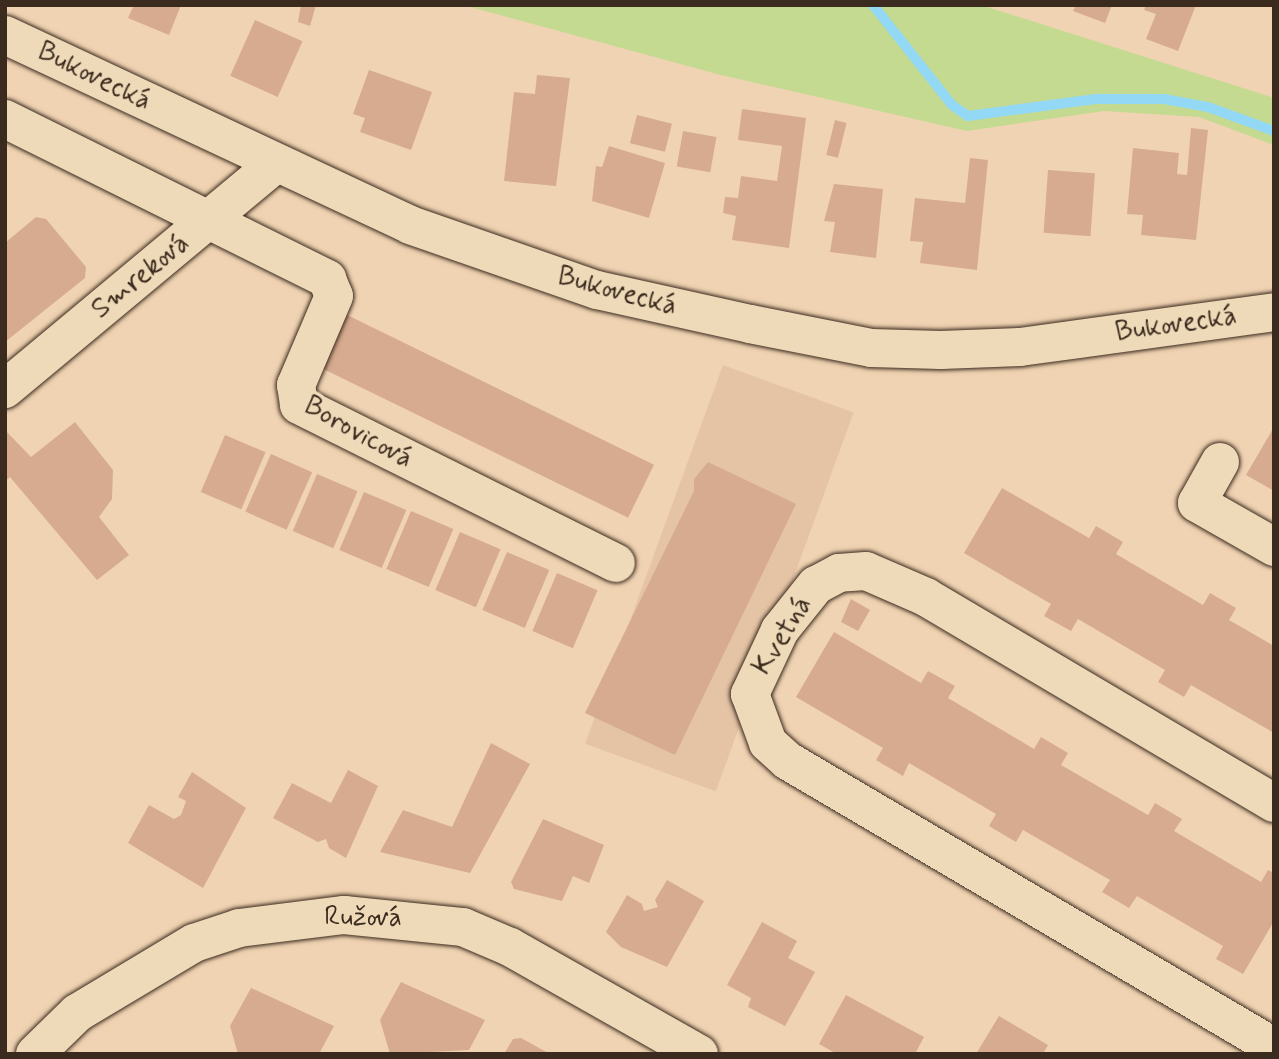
<!DOCTYPE html>
<meta charset="utf-8">
<style>
body{margin:0}
#map{position:relative;width:1279px;height:1059px;overflow:hidden;background:#f0d3b2;font-family:Mynerve,sans-serif}
div>[style]{position:absolute}
.built>*{inset:0;background:#e5c4a5;transform-origin:0 0}
.green>*{inset:0;background:#c4da90}
.stream>*{height:10px;margin:-5px;padding:0 5px;transform-origin:5px;border-radius:5px;background:#93d8f5}
.building>*{inset:0;background:#d7ab8f;transform-origin:0 0}
.roads{filter:drop-shadow(0 0 2px #3b2a1e) drop-shadow(0 0 2px #3b2a1e)}
.street>*{height:38px;margin:-19px;padding:0 19px;transform-origin:19px;border-radius:19px;background:#eedab8}
.secondary>*{height:38px;margin:-19px;padding:0 19px;transform-origin:19px;border-radius:19px;background:#eedab8}
span{translate:-50% -50%;white-space:nowrap;text-align:center;line-height:1.15;-webkit-text-stroke:7px #eedab8;paint-order:stroke}
.street-label{font-size:28px;color:#3b2a1e}
.frame{position:absolute;inset:0;border:7px solid #3b2a1e;pointer-events:none}
</style>
<div id="map">
<div class="built">
<i style="left:723px;top:365px;width:139px;height:403px;rotate:20deg"></i>
</div>
<div class="green">
<i style="clip-path:polygon(463px 5px,981px 5px,1274px 98px,1274px 145px,1199px 117px,1104px 111px,967px 131px,721px 75px)"></i>
</div>
<div class="stream">
<i style="left:873px;top:5px;width:127px;rotate:51.7deg"></i>
<i style="left:952px;top:105px;width:19px;rotate:35deg"></i>
<i style="left:968px;top:116px;width:129px;rotate:-7.6deg"></i>
<i style="left:1096px;top:99px;width:68px"></i>
<i style="left:1164px;top:99px;width:45px;rotate:10.3deg"></i>
<i style="left:1208px;top:107px;width:70px;rotate:20deg"></i>
</div>
<div class="building">
<i style="clip-path:polygon(134px 5px,181px 5px,169px 35px,128px 18px)"></i>
<i style="clip-path:polygon(301px 5px,316px 5px,310px 26px,298px 22px)"></i>
<i style="clip-path:polygon(1076px 5px,1112px 5px,1105px 23px,1073px 11px)"></i>
<i style="clip-path:polygon(1146px 5px,1196px 5px,1178px 51px,1146px 39px,1156px 14px,1144px 10px)"></i>
<i style="left:255px;top:20px;width:52px;height:61px;rotate:24deg"></i>
<i style="clip-path:polygon(369px 70px,432px 92px,411px 150px,360px 132px,365px 118px,353px 114px)"></i>
<i style="clip-path:polygon(537px 75px,570px 78px,556px 186px,504px 181px,514px 92px,535px 94px)"></i>
<i style="clip-path:polygon(742px 109px,806px 118px,789px 248px,732px 240px,736px 216px,723px 213px,725px 197px,738px 198px,741px 176px,777px 181px,782px 146px,738px 140px)"></i>
<i style="left:637px;top:115px;width:36px;height:29px;rotate:14deg"></i>
<i style="left:835px;top:120px;width:12px;height:36px;rotate:14deg"></i>
<i style="clip-path:polygon(1191px 128px,1208px 130px,1196px 240px,1141px 235px,1143px 215px,1127px 214px,1133px 148px,1179px 153px,1177px 174px,1187px 175px)"></i>
<i style="left:683px;top:131px;width:34px;height:36px;rotate:10deg"></i>
<i style="clip-path:polygon(609px 146px,665px 163px,649px 218px,592px 201px,596px 166px,602px 167px)"></i>
<i style="clip-path:polygon(970px 158px,988px 160px,977px 270px,920px 263px,923px 242px,910px 241px,915px 198px,965px 203px)"></i>
<i style="left:1048px;top:170px;width:47px;height:63px;rotate:4deg"></i>
<i style="clip-path:polygon(834px 184px,883px 189px,876px 258px,830px 252px,835px 222px,824px 221px)"></i>
<i style="clip-path:polygon(36px 217px,46px 219px,86px 267px,85px 278px,5px 342px,5px 243px)"></i>
<i style="left:343px;top:313px;width:346px;height:59px;rotate:26deg"></i>
<i style="clip-path:polygon(75px 422px,113px 470px,112px 499px,99px 517px,129px 555px,97px 580px,10px 477px,5px 481px,5px 430px,31px 457px)"></i>
<i style="clip-path:polygon(1274px 427px,1274px 491px,1246px 475px)"></i>
<i style="left:225px;top:435px;width:44px;height:62px;rotate:23deg"></i>
<i style="left:271px;top:454px;width:45px;height:63px;rotate:24deg"></i>
<i style="clip-path:polygon(708px 462px,796px 504px,675px 755px,585px 713px,694px 491px,694px 479px)"></i>
<i style="left:317px;top:474px;width:44px;height:62px;rotate:23deg"></i>
<i style="clip-path:polygon(1002px 488px,1089px 538px,1096px 526px,1123px 542px,1116px 554px,1203px 605px,1210px 593px,1236px 608px,1229px 620px,1274px 646px,1274px 733px,1191px 685px,1184px 697px,1158px 682px,1165px 670px,1078px 619px,1071px 631px,1044px 616px,1051px 604px,964px 553px)"></i>
<i style="left:364px;top:492px;width:46px;height:63px;rotate:23deg"></i>
<i style="left:411px;top:511px;width:46px;height:63px;rotate:23deg"></i>
<i style="left:460px;top:532px;width:44px;height:63px;rotate:23deg"></i>
<i style="left:507px;top:552px;width:46px;height:63px;rotate:23deg"></i>
<i style="left:557px;top:573px;width:44px;height:63px;rotate:23deg"></i>
<i style="clip-path:polygon(851px 599px,870px 610px,858px 631px,841px 622px)"></i>
<i style="clip-path:polygon(834px 632px,921px 683px,928px 671px,955px 686px,948px 698px,1034px 749px,1041px 737px,1068px 753px,1061px 765px,1148px 815px,1155px 803px,1182px 819px,1174px 831px,1261px 882px,1268px 870px,1274px 873px,1274px 921px,1243px 974px,1216px 959px,1223px 946px,1137px 896px,1129px 908px,1102px 892px,1110px 880px,1023px 830px,1016px 842px,989px 826px,996px 814px,909px 763px,903px 776px,876px 760px,883px 748px,796px 697px)"></i>
<i style="clip-path:polygon(491px 743px,530px 764px,470px 873px,380px 852px,403px 810px,452px 827px)"></i>
<i style="clip-path:polygon(348px 770px,378px 786px,346px 858px,329px 848px,326px 839px,318px 842px,273px 818px,292px 783px,331px 803px)"></i>
<i style="clip-path:polygon(192px 772px,246px 808px,203px 888px,128px 843px,149px 805px,174px 819px,181px 815px,186px 801px,178px 797px)"></i>
<i style="clip-path:polygon(543px 819px,604px 845px,589px 883px,573px 876px,562px 901px,514px 889px,511px 882px)"></i>
<i style="clip-path:polygon(667px 880px,704px 901px,667px 967px,621px 947px,606px 932px,627px 895px,642px 904px,644px 911px,658px 907px,655px 900px)"></i>
<i style="clip-path:polygon(762px 922px,797px 941px,788px 958px,815px 972px,785px 1026px,748px 1007px,751px 998px,727px 985px)"></i>
<i style="clip-path:polygon(401px 982px,485px 1020px,469px 1050px,390px 1054px,380px 1020px)"></i>
<i style="clip-path:polygon(251px 988px,334px 1026px,319px 1054px,238px 1054px,230px 1026px)"></i>
<i style="clip-path:polygon(846px 995px,924px 1037px,915px 1054px,837px 1054px,819px 1044px)"></i>
<i style="clip-path:polygon(999px 1016px,1048px 1045px,1043px 1054px,976px 1054px)"></i>
<i style="clip-path:polygon(521px 1038px,550px 1054px,504px 1054px,513px 1039px)"></i>
</div>
<div class="roads">
<div class="street">
<i style="left:5px;top:119px;width:360px;rotate:26.4deg"></i>
<i style="left:327px;top:279px;width:18px;rotate:68deg"></i>
<i style="left:334px;top:296px;width:97px;rotate:113.1deg"></i>
<i style="left:296px;top:385px;width:20px;rotate:81deg"></i>
<i style="left:299px;top:405px;width:354px;rotate:26.5deg"></i>
<i style="left:5px;top:389px;width:351px;rotate:-39.8deg"></i>
<i style="left:1220px;top:462px;width:47px;rotate:119.3deg"></i>
<i style="left:1197px;top:503px;width:89px;rotate:29.7deg"></i>
<i style="left:1274px;top:803px;width:404px;rotate:-149.4deg"></i>
<i style="left:926px;top:597px;width:65px;rotate:-156.6deg"></i>
<i style="left:866px;top:571px;width:27px;rotate:176deg"></i>
<i style="left:839px;top:573px;width:26px;rotate:152deg"></i>
<i style="left:816px;top:585px;width:58px;rotate:128.7deg"></i>
<i style="left:780px;top:630px;width:71px;rotate:115.1deg"></i>
<i style="left:750px;top:694px;width:52px;rotate:69.8deg"></i>
<i style="left:768px;top:743px;width:27px;rotate:42deg"></i>
<i style="left:788px;top:761px;width:564px;rotate:30.48deg"></i>
<i style="left:35px;top:1054px;width:59px;rotate:-44.3deg"></i>
<i style="left:77px;top:1013px;width:136px;rotate:-30.9deg"></i>
<i style="left:194px;top:943px;width:47px;rotate:-18.4deg"></i>
<i style="left:239px;top:928px;width:106px;rotate:-7.1deg"></i>
<i style="left:344px;top:915px;width:120px;rotate:5.8deg"></i>
<i style="left:463px;top:927px;width:51px;rotate:23.1deg"></i>
<i style="left:510px;top:947px;width:217px;rotate:29.5deg"></i>
</div>
<div class="secondary">
<i style="left:5px;top:35px;width:447px;rotate:25.1deg"></i>
<i style="left:410px;top:225px;width:198px;rotate:19.2deg"></i>
<i style="left:597px;top:290px;width:157px;rotate:12.5deg"></i>
<i style="left:750px;top:324px;width:123px;rotate:11.2deg"></i>
<i style="left:871px;top:348px;width:70px;rotate:1.6deg"></i>
<i style="left:941px;top:350px;width:79px;rotate:-2.2deg"></i>
<i style="left:1020px;top:347px;width:256px;rotate:-7.8deg"></i>
</div>
</div>
<div class="street-label">
<span style="left:94px;top:77px;rotate:26deg">Bukovecká</span>
<span style="left:141px;top:277px;rotate:-39deg">Smreková</span>
<span style="left:617px;top:292px;rotate:15deg">Bukovecká</span>
<span style="left:1176px;top:325px;rotate:-8deg">Bukovecká</span>
<span style="left:358px;top:433px;rotate:29deg">Borovicová</span>
<span style="left:783px;top:636px;rotate:-58deg">Kvetná</span>
<span style="left:363px;top:918px;rotate:1deg">Ružová</span>
</div>
<div class="frame"></div>
</div>
